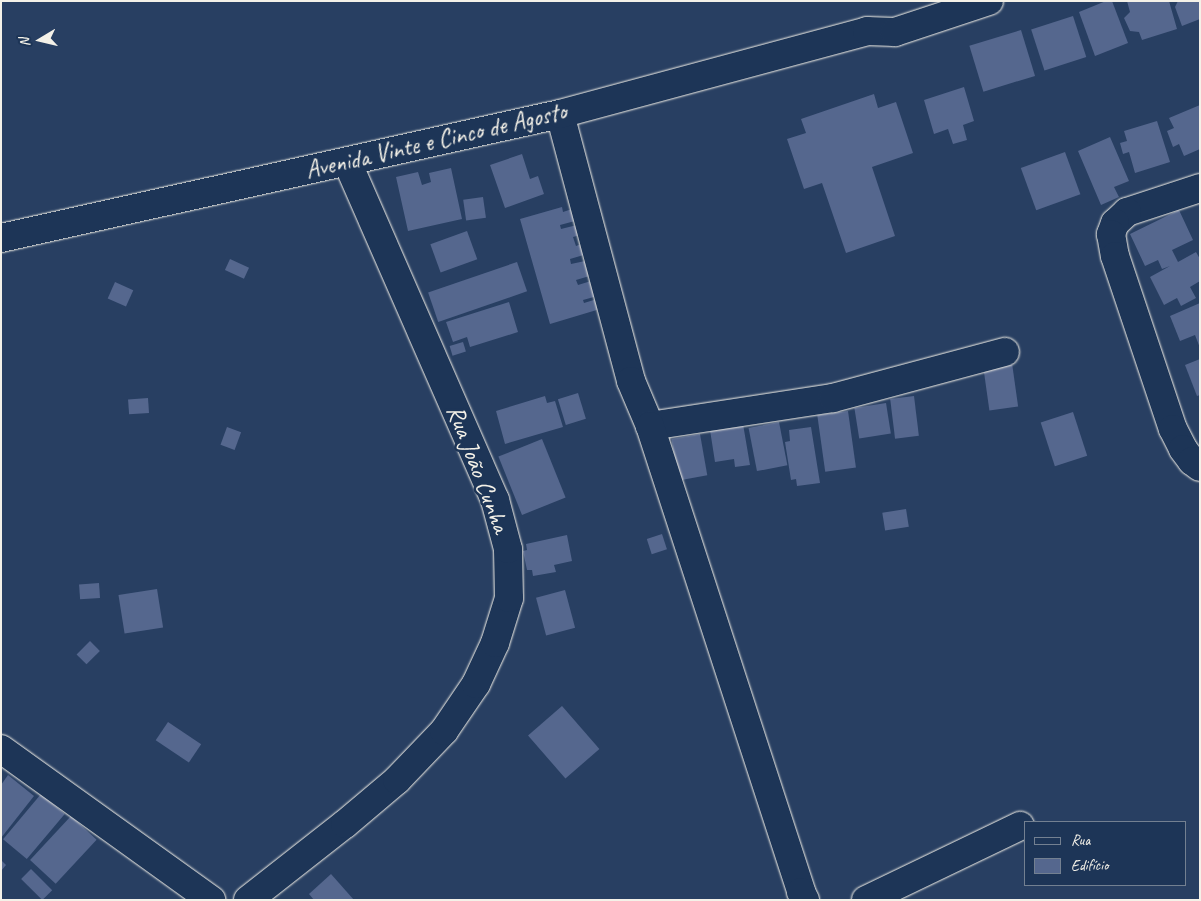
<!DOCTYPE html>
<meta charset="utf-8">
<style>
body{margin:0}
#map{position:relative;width:1201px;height:901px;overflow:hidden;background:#283f62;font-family:Caveat,sans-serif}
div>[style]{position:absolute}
.building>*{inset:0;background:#55678e;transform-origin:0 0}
.roads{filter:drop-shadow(0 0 1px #f4f1e8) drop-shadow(0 0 1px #f4f1e8)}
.minor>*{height:28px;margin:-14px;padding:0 14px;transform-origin:14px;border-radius:14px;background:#1d3557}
.major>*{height:28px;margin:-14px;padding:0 14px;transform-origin:14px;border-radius:14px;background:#1d3557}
span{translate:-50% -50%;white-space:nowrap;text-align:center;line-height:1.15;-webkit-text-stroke:5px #1d3557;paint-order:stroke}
.street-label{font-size:25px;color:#f4f1e8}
.frame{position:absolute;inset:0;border:2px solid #f4f1e8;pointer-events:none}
.legend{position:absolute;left:1024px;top:821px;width:162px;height:65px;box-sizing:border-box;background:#1d3557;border:1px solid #738091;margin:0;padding:6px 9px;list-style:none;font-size:15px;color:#f4f1e8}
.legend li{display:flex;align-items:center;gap:10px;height:25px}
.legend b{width:25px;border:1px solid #738091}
.north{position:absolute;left:15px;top:15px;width:50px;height:50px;-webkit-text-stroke:4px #1d3557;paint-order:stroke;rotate:261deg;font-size:14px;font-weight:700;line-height:20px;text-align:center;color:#f4f1e8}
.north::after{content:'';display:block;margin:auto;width:18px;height:22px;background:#f4f1e8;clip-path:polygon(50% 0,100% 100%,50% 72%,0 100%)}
</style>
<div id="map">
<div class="building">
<i style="clip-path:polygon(1106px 1px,1112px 1px,1128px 43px,1095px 56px,1079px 12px)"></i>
<i style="clip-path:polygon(1127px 1px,1169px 1px,1177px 29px,1142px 40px,1139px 32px,1130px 31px,1124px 18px,1130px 12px)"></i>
<i style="clip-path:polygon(1178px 1px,1200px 1px,1200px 19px,1182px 26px,1175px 7px)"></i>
<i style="left:1073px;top:16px;width:43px;height:44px;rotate:72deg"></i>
<i style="left:1021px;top:30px;width:48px;height:54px;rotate:73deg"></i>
<i style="clip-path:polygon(964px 87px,974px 121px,963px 125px,967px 140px,953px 144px,948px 129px,934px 134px,924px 100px)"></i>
<i style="clip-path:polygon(874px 94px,878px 108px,896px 102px,913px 153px,872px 167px,895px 236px,846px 253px,822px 183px,804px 189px,787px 139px,806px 133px,801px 119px)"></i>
<i style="clip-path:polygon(1200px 105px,1200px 149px,1184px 156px,1179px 144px,1173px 147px,1167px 131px,1174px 128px,1169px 118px)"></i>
<i style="clip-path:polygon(1157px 121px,1170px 162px,1135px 173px,1129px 152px,1123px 154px,1120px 143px,1127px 141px,1124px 131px)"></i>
<i style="clip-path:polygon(1110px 137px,1129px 181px,1114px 187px,1119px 197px,1101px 205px,1078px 151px)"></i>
<i style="left:1065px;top:152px;width:45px;height:47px;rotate:70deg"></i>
<i style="clip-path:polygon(522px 154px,530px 179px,538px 176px,544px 194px,505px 208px,490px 165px)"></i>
<i style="clip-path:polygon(451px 168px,462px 219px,408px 231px,396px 177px,418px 172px,422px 185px,431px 182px,429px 173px)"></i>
<i style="left:483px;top:197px;width:21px;height:20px;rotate:82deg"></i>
<i style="clip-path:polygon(562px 207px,563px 212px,572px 209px,575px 221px,560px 225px,561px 229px,577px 225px,580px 235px,573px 237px,576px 246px,584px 243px,587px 254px,570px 259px,571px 264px,585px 261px,593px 275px,576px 280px,578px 285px,591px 281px,601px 295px,583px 300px,584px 303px,597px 299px,600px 309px,550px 324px,520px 219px)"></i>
<i style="clip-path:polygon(1179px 210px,1193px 240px,1172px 250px,1178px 262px,1196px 252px,1200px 259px,1200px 281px,1190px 287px,1196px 298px,1181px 306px,1177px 298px,1164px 305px,1150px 277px,1170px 266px,1162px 269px,1158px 260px,1145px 266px,1130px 234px)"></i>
<i style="left:467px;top:231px;width:30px;height:39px;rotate:70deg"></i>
<i style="left:230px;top:259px;width:21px;height:12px;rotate:25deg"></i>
<i style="left:517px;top:262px;width:31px;height:94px;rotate:71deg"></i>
<i style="left:115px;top:282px;width:20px;height:18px;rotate:24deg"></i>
<i style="clip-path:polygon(509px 302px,518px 332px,470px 347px,467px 337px,453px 342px,446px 322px)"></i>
<i style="clip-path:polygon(1200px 303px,1200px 348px,1195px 335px,1180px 341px,1170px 316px)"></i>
<i style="left:463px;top:342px;width:10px;height:14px;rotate:73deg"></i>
<i style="clip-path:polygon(1200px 359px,1200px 395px,1197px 396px,1185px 365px)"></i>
<i style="left:1012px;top:363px;width:44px;height:29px;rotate:82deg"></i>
<i style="left:578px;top:393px;width:27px;height:21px;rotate:73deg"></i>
<i style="clip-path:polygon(545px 396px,547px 403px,555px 401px,563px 427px,505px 444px,496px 411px)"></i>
<i style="left:914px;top:396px;width:40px;height:24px;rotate:83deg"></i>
<i style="left:148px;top:398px;width:15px;height:20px;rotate:86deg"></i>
<i style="left:886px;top:403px;width:31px;height:32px;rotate:81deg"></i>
<i style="left:848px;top:411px;width:57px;height:31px;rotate:82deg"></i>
<i style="left:1073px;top:412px;width:46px;height:34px;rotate:72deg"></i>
<i style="left:779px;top:422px;width:44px;height:31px;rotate:79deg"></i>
<i style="clip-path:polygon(743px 424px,750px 465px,735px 467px,734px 459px,715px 462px,710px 430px)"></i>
<i style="left:227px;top:427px;width:15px;height:19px;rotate:20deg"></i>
<i style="clip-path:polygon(811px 427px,820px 483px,797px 486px,796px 479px,791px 480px,785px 442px,790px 441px,789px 430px)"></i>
<i style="left:700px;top:434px;width:42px;height:29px;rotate:80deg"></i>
<i style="left:542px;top:439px;width:63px;height:47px;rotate:68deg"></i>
<i style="left:906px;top:509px;width:18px;height:24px;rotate:81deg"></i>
<i style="left:662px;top:534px;width:16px;height:16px;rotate:72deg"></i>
<i style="clip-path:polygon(567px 535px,572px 561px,554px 565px,556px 572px,533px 576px,532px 570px,527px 570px,523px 551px,527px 550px,526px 544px)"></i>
<i style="left:99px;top:583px;width:15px;height:20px;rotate:86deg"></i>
<i style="left:157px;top:589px;width:39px;height:39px;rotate:81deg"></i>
<i style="left:565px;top:590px;width:39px;height:30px;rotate:75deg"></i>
<i style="left:90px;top:641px;width:14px;height:19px;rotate:45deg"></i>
<i style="left:562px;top:706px;width:57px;height:45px;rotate:49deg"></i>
<i style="left:168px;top:722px;width:40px;height:22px;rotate:34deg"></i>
<i style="clip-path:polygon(8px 775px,34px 796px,1px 838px,1px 785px)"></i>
<i style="left:41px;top:794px;width:31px;height:59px;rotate:40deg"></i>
<i style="left:71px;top:816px;width:35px;height:60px;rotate:43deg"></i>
<i style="clip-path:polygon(1px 860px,6px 865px,1px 871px)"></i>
<i style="left:31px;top:869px;width:30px;height:14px;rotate:45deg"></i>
<i style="clip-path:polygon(331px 874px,354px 900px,314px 900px,309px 894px)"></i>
</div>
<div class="roads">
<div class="minor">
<i style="left:560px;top:114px;width:276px;rotate:75.1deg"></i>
<i style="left:631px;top:381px;width:49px;rotate:67.1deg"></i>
<i style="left:650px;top:426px;width:185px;rotate:-8.7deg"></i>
<i style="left:833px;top:398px;width:178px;rotate:-15deg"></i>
<i style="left:1200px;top:188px;width:77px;rotate:161.8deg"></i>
<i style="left:1127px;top:212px;width:16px;rotate:137deg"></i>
<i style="left:1115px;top:223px;width:12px;rotate:110deg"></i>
<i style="left:1111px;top:234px;width:22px;rotate:80deg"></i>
<i style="left:1115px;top:256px;width:182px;rotate:71.5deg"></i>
<i style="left:1173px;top:429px;width:22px;rotate:63deg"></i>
<i style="left:1183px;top:449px;width:15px;rotate:53deg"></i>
<i style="left:1192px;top:461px;width:10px;rotate:37deg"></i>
<i style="left:650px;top:426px;width:490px;rotate:72deg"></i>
<i style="left:801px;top:892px;width:9px;rotate:63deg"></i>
<i style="left:1px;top:749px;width:259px;rotate:35.7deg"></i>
<i style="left:248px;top:900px;width:123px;rotate:-38.1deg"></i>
<i style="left:345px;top:824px;width:68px;rotate:-40.2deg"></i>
<i style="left:397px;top:780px;width:68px;rotate:-46.2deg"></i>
<i style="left:444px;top:731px;width:57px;rotate:-55.8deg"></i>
<i style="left:476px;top:684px;width:45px;rotate:-65.1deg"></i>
<i style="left:495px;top:643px;width:47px;rotate:-72.7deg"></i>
<i style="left:509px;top:598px;width:49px;rotate:-91.2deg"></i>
<i style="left:508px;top:549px;width:51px;rotate:-104.9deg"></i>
<i style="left:495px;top:500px;width:369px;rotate:-113.6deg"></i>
<i style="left:866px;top:900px;width:171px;rotate:-25.7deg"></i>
</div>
<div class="major">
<i style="left:1px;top:238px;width:573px;rotate:-12.51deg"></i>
<i style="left:560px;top:114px;width:318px;rotate:-15.1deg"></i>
<i style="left:867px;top:31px;width:28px;rotate:2deg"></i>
<i style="left:895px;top:32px;width:99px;rotate:-18.3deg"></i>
</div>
</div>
<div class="street-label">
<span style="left:436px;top:141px;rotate:-13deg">Avenida Vinte e Cinco de Agosto</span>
<span style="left:478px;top:469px;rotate:69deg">Rua João Cunha</span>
</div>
<div class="frame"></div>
<ul class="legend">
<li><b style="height:6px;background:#1d3557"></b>Rua</li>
<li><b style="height:14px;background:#55678e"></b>Edifício</li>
</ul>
<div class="north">N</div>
</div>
